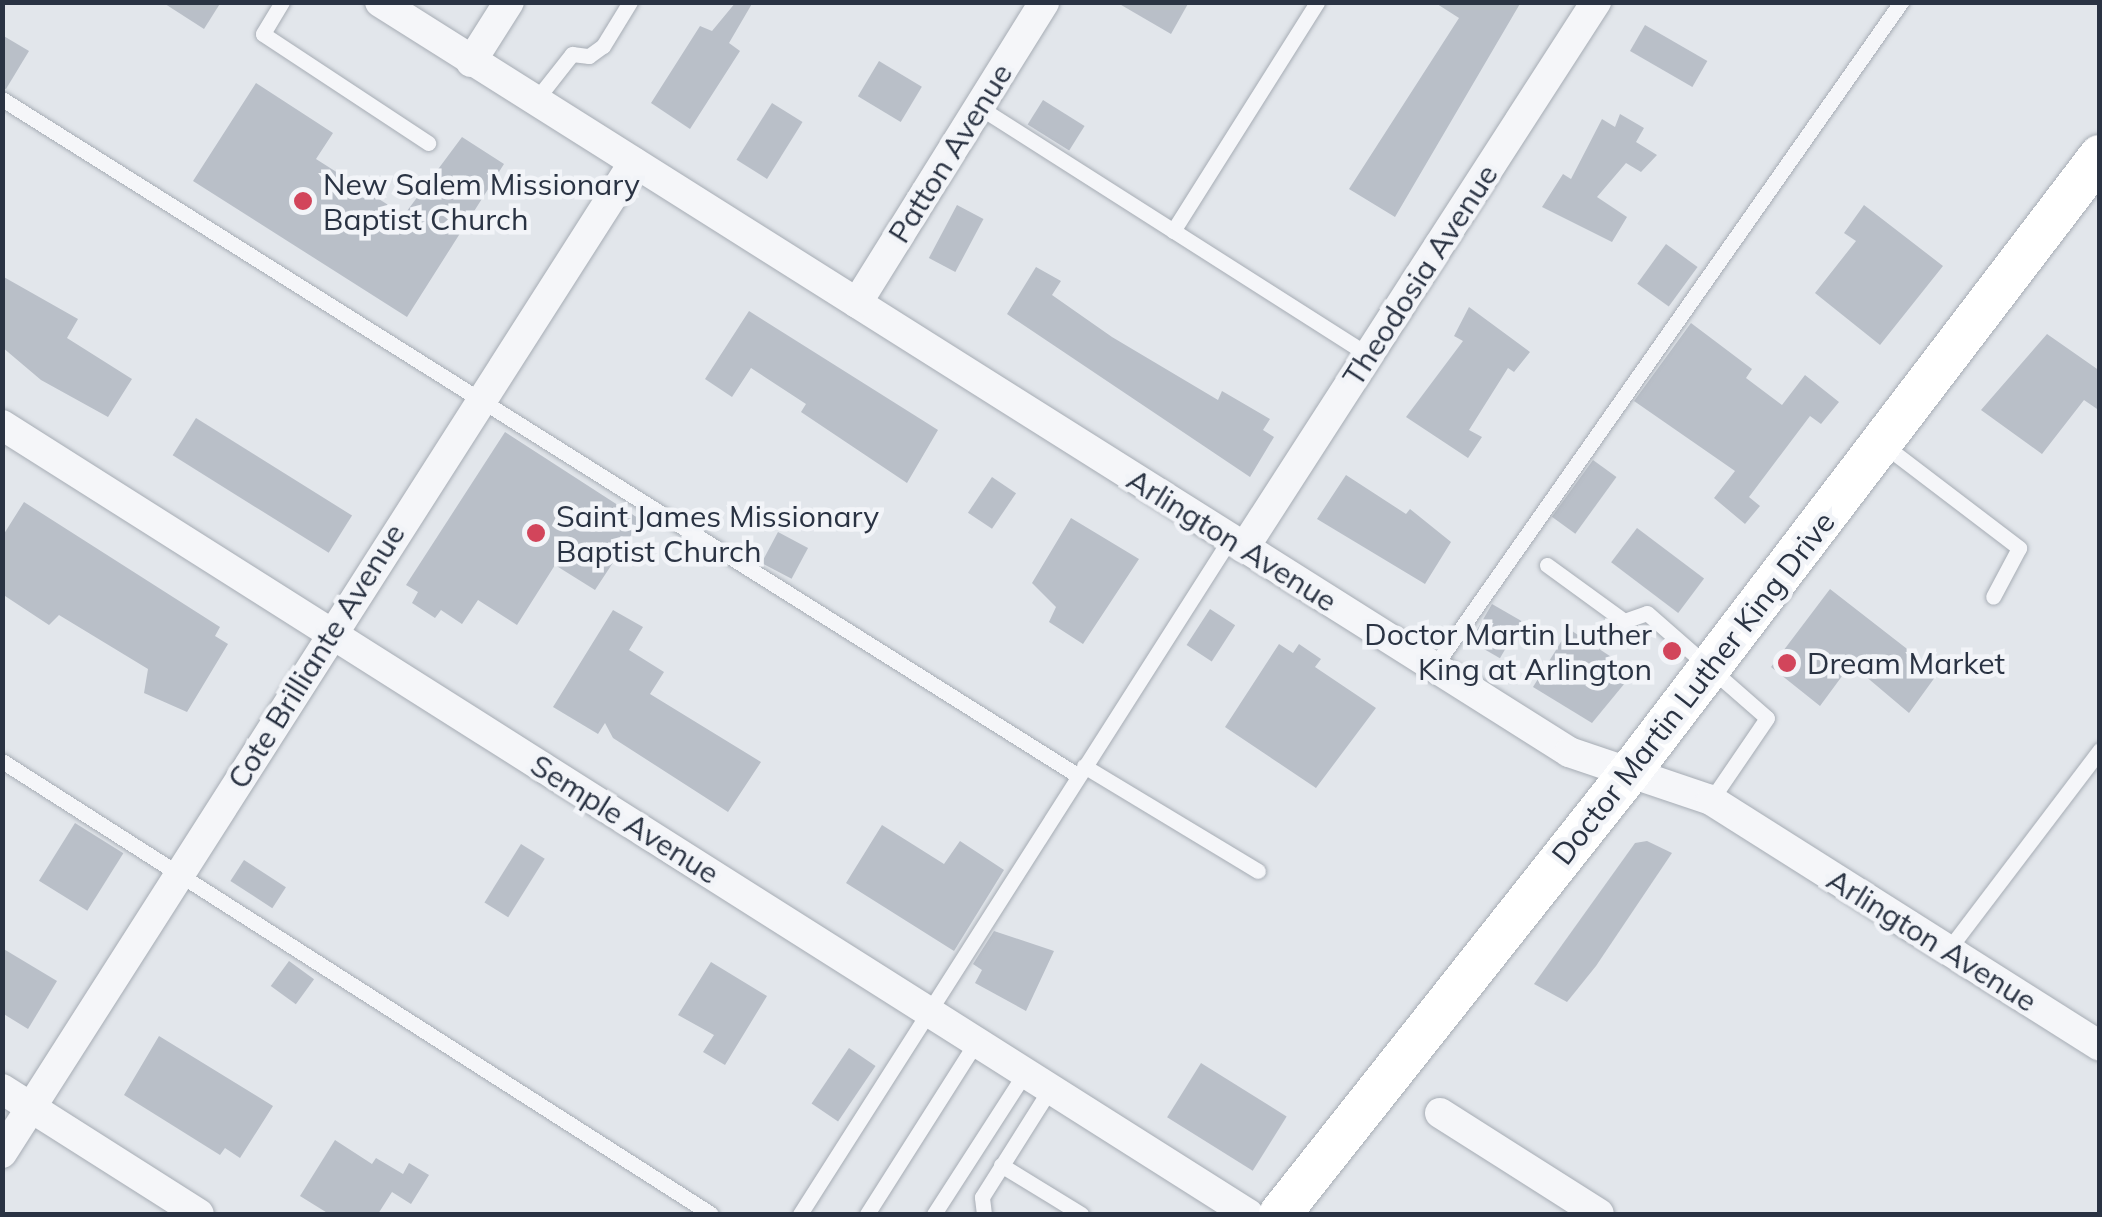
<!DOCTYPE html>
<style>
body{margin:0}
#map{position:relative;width:2102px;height:1217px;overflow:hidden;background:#e2e6eb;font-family:Mulish,sans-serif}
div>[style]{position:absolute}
.building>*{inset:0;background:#b9bfc8;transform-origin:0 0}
.roads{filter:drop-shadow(0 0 2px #a7adb5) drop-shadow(0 0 2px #a7adb5)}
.service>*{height:15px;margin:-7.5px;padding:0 7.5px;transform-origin:7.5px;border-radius:7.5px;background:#f5f6f9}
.minor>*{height:30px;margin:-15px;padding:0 15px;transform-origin:15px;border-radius:15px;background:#f5f6f9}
.secondary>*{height:42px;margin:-21px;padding:0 21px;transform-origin:21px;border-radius:21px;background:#fff}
.dots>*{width:28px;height:28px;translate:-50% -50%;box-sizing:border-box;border:5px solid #f2f4f8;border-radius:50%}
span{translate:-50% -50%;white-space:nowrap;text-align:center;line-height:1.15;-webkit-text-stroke:9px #f2f4f8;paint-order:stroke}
.street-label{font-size:30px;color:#2a3343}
.poi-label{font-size:30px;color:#2a3343}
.left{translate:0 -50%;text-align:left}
.right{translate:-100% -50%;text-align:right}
.frame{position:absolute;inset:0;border:5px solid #2a3343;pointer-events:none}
</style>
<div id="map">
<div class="building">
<i style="clip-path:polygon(162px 2px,221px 2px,204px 29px)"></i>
<i style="clip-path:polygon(736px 2px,753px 2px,729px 43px,740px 51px,690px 129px,651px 103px,700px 26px,712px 31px)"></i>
<i style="clip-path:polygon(1116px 2px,1189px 2px,1171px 34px)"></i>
<i style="clip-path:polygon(1434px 2px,1521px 2px,1395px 217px,1349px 189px,1459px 18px)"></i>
<i style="left:1645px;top:25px;width:72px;height:30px;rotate:30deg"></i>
<i style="clip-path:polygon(2px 35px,29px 51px,6px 89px,2px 88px)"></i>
<i style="left:879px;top:61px;width:50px;height:41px;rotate:31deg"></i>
<i style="clip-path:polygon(256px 83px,333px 133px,316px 159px,404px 215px,462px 137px,504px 164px,407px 317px,193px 181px)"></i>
<i style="left:1043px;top:100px;width:49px;height:29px;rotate:32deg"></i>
<i style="left:772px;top:103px;width:36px;height:67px;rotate:32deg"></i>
<i style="clip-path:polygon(1620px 114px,1644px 128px,1636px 142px,1657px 155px,1641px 172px,1626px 163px,1597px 197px,1627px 217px,1612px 242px,1542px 207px,1563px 174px,1571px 179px,1602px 119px,1615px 127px)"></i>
<i style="left:957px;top:205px;width:30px;height:60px;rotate:28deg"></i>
<i style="clip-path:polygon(1864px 205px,1943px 266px,1880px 345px,1815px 293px,1856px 241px,1844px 233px)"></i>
<i style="left:1666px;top:244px;width:39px;height:49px;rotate:36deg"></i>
<i style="clip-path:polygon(1036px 267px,1061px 281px,1052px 295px,1112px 337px,1218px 400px,1222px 391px,1270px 419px,1263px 430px,1274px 437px,1250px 477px,1007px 314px)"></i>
<i style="clip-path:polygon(2px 276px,78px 319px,67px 338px,132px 379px,108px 417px,41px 380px,2px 347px)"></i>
<i style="clip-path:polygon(1469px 307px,1530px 352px,1514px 372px,1508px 368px,1469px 430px,1482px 437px,1468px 458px,1406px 417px,1463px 341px,1454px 336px)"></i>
<i style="clip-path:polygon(749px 311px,938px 430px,907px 483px,801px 412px,806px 404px,751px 368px,732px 397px,705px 379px)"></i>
<i style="clip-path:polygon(1691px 323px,1752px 369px,1746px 378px,1782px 405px,1805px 375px,1839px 402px,1821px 424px,1810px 416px,1749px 497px,1760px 506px,1745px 524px,1714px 498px,1735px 471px,1634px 401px)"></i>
<i style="clip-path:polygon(2047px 334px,2100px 371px,2100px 411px,2084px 400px,2042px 454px,1981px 410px)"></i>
<i style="left:196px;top:418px;width:184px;height:44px;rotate:32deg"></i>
<i style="clip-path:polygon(505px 432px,641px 520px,595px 590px,555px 565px,517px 625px,478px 600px,462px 624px,441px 610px,435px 618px,412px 603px,418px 592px,406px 585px)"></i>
<i style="left:1593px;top:460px;width:29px;height:70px;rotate:36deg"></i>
<i style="clip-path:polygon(1346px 475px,1406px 514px,1410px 509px,1451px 542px,1425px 584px,1317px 519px)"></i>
<i style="left:992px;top:477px;width:29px;height:43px;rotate:34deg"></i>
<i style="clip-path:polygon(24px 502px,220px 627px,215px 636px,228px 644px,187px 712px,144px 693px,148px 669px,59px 615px,49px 625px,2px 594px,2px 537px)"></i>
<i style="clip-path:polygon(1071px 518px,1139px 559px,1083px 644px,1049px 622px,1056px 607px,1032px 583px)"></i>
<i style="left:1637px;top:528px;width:84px;height:43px;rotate:37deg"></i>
<i style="left:778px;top:532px;width:34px;height:35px;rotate:28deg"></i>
<i style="clip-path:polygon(1830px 589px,1938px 673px,1909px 713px,1851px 664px,1820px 706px,1771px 667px)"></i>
<i style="left:1492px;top:604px;width:34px;height:43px;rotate:30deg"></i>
<i style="left:1210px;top:609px;width:30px;height:43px;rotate:33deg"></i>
<i style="clip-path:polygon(613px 610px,643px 627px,629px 650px,664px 672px,650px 694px,761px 762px,728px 812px,613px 738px,605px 723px,598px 734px,553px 707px)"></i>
<i style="clip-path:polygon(1569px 629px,1634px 672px,1592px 723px,1533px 687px)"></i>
<i style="clip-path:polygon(1279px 644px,1293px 653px,1299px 644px,1321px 659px,1315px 667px,1376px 708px,1316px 788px,1225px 727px)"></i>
<i style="left:75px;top:823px;width:57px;height:68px;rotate:32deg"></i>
<i style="clip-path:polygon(882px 825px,944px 864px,960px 841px,1004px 870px,954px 951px,846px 883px)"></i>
<i style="clip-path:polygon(1647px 841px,1672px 853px,1596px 966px,1567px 1002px,1534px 984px,1635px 843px)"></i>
<i style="left:521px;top:844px;width:28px;height:69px;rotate:32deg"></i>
<i style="left:244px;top:860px;width:50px;height:25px;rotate:33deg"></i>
<i style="clip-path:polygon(994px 931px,1054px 951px,1026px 1011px,975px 983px,982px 970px,973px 964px)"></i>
<i style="clip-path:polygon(2px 948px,57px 981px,28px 1029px,2px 1013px)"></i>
<i style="left:289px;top:961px;width:31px;height:31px;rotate:36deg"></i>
<i style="clip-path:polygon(711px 962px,767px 996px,725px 1065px,703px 1052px,714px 1035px,678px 1015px)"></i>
<i style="clip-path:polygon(159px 1036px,273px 1106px,240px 1158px,225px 1148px,220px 1155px,124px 1095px)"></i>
<i style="left:849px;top:1048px;width:32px;height:67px;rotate:34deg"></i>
<i style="left:1201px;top:1063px;width:101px;height:64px;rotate:32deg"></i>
<i style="clip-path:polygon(335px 1140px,372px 1164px,376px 1158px,403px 1174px,409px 1163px,429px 1175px,411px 1204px,392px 1192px,378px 1214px,329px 1214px,300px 1196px)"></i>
</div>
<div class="roads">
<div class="service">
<i style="left:282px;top:2px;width:37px;rotate:121deg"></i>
<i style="left:263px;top:34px;width:198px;rotate:33.4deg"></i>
<i style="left:2px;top:99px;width:1270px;rotate:32.16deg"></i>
<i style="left:535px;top:101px;width:60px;rotate:-51.8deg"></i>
<i style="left:572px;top:54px;width:17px;rotate:7deg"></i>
<i style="left:589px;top:56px;width:17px;rotate:-36deg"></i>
<i style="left:603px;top:46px;width:52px;rotate:-58.5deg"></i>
<i style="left:979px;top:107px;width:461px;rotate:32.5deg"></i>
<i style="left:1173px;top:231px;width:271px;rotate:-57.8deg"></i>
<i style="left:1884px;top:445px;width:170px;rotate:37.3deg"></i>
<i style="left:2019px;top:548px;width:55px;rotate:118deg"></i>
<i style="left:1547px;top:565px;width:95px;rotate:36deg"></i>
<i style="left:1624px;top:621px;width:24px;rotate:-19deg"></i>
<i style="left:1647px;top:613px;width:159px;rotate:41.2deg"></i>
<i style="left:1767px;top:718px;width:99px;rotate:124.3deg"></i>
<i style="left:1434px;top:667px;width:813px;rotate:-54.92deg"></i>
<i style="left:2px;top:761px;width:841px;rotate:32.58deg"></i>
<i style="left:1084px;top:766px;width:203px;rotate:31.1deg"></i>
<i style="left:1948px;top:950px;width:251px;rotate:-52.8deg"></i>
<i style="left:1001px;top:1165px;width:94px;rotate:31.5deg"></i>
<i style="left:800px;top:1214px;width:800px;rotate:-57.5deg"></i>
<i style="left:867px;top:1214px;width:204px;rotate:-57.6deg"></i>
<i style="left:934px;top:1214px;width:168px;rotate:-57.2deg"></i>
<i style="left:984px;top:1214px;width:17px;rotate:-97deg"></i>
<i style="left:982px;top:1197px;width:128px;rotate:-57.8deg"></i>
</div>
<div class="minor">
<i style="left:380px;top:2px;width:1406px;rotate:32.24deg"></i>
<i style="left:1569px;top:752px;width:150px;rotate:18.7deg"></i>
<i style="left:1711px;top:800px;width:460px;rotate:32.3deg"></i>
<i style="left:471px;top:62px;width:71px;rotate:-57.7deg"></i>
<i style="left:857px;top:303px;width:354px;rotate:-58.1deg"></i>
<i style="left:2px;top:425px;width:1475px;rotate:32.34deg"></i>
<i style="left:1244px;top:548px;width:650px;rotate:-57.19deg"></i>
<i style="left:2px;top:1089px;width:233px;rotate:32.4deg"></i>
<i style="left:1440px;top:1113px;width:188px;rotate:32.4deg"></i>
<i style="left:2px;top:1153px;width:1175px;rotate:-57.47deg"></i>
</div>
<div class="secondary">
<i style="left:1280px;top:1214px;width:564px;rotate:-51.63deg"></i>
<i style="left:1630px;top:772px;width:775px;rotate:-52.66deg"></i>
</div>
</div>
<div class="dots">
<i style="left:303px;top:201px;background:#d2455b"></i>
<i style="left:536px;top:533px;background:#d2455b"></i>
<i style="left:1672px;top:651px;background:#d2455b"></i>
<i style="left:1787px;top:663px;background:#d2455b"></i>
</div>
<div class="street-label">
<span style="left:950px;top:153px;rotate:-58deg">Patton Avenue</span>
<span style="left:1420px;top:275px;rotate:-57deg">Theodosia Avenue</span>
<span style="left:1232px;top:540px;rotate:32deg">Arlington Avenue</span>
<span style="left:316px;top:656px;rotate:-58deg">Cote Brilliante Avenue</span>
<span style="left:1693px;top:688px;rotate:-52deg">Doctor Martin Luther King Drive</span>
<span style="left:625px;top:819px;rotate:32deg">Semple Avenue</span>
<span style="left:1932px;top:940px;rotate:32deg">Arlington Avenue</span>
</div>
<div class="poi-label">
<span class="left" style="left:323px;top:201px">New Salem Missionary<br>Baptist Church</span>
<span class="left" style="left:556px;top:533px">Saint James Missionary<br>Baptist Church</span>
<span class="right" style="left:1652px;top:651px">Doctor Martin Luther<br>King at Arlington</span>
<span class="left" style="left:1807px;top:663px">Dream Market</span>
</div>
<div class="frame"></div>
</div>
